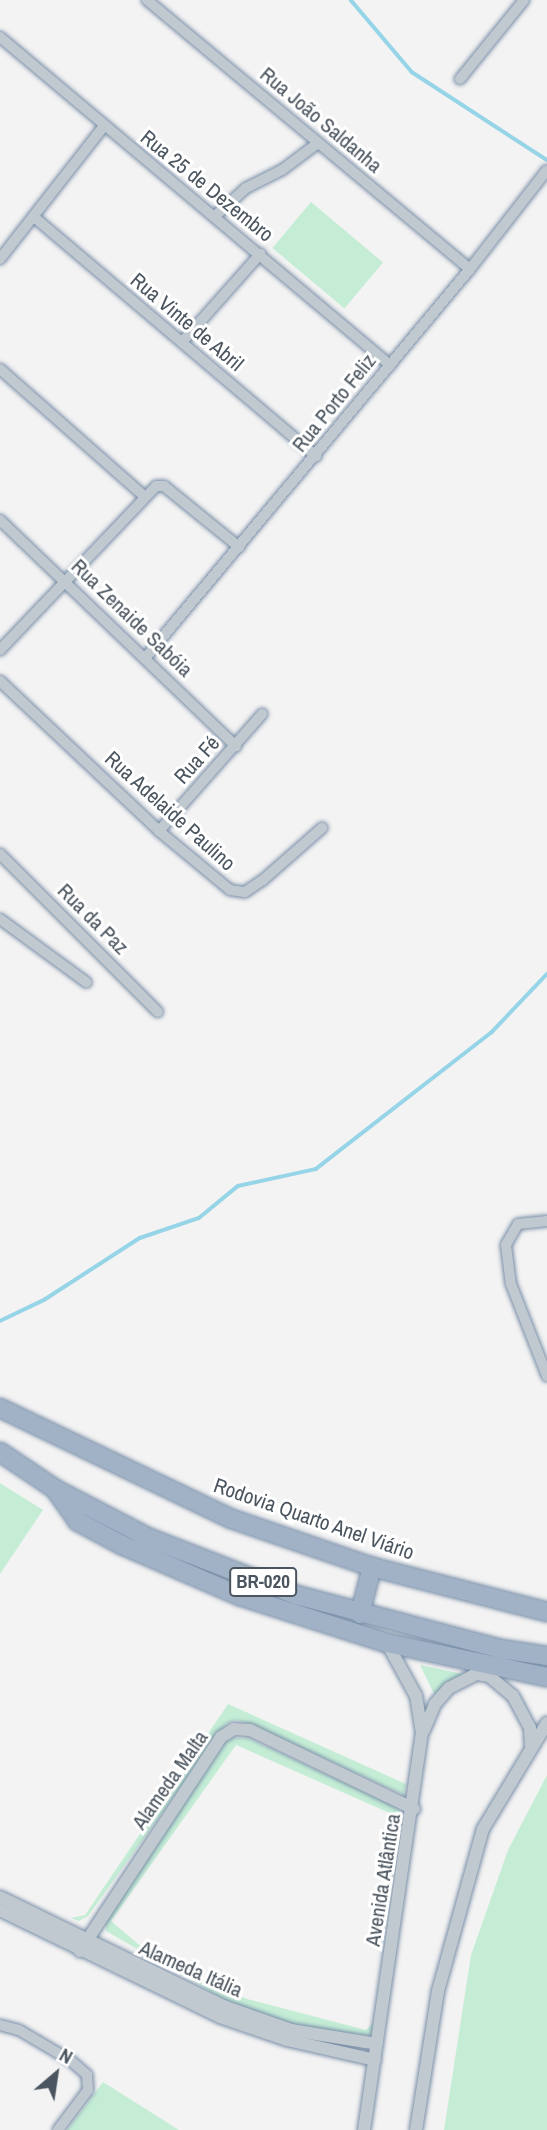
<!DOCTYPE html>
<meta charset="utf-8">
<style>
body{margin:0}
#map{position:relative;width:547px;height:2130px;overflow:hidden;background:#f4f3f3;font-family:"Archivo Narrow",sans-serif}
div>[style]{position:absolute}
.green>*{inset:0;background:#c5edd6;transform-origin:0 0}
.stream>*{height:3.5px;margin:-1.75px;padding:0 1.75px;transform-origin:1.75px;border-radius:1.75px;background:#96d4e7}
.roads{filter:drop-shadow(0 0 2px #798fa8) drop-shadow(0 0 2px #798fa8)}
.minor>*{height:10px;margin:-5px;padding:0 5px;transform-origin:5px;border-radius:5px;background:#c1c9d0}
.tertiary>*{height:12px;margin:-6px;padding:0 6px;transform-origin:6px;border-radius:6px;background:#c1c9d0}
.trunk>*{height:18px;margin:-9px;padding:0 9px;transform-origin:9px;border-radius:9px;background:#a1b2c6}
span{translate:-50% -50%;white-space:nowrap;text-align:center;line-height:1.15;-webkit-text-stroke:6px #fff;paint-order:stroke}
.shield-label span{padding:2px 5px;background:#fff;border:2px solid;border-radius:5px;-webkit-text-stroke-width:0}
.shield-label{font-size:19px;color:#4b555f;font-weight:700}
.street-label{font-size:21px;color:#4b555f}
.north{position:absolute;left:21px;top:2039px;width:70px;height:70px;-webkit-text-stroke:5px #fff;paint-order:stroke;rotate:29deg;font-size:19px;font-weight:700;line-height:28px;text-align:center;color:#4b555f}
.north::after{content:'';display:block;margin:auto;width:24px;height:32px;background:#4b555f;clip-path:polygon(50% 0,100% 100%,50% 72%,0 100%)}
</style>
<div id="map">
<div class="green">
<i style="left:311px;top:202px;width:94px;height:60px;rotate:40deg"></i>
<i style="clip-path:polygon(0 1483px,43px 1510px,0 1574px)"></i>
<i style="clip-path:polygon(420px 1665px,463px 1674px,438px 1702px)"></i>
<i style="clip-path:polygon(228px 1704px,406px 1784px,404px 1795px,252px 1725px,236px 1720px,226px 1724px,88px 1916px,79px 1921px,71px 1918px,85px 1915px)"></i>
<i style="clip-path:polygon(evenodd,233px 1738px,248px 1738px,396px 1807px,405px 1817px,377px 2039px,313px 2029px,244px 2011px,106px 1931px,106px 1921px,226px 1742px,233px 1738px,236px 1745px,394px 1815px,403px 1825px,374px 2022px,366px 2030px,247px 1999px,149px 1953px,111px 1921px,236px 1745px)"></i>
<i style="clip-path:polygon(547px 1775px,547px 2130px,444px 2130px,471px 1955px,508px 1850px)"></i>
<i style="clip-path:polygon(103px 2082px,179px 2130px,67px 2130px)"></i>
</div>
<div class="stream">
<i style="left:351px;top:0;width:94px;rotate:49.7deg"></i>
<i style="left:412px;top:72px;width:161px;rotate:33.1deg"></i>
<i style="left:0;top:1321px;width:49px;rotate:-25.5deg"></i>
<i style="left:44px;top:1300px;width:114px;rotate:-32.9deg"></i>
<i style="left:140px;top:1238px;width:62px;rotate:-18.7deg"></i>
<i style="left:199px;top:1218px;width:50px;rotate:-39.4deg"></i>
<i style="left:238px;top:1186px;width:80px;rotate:-12.3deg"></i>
<i style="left:316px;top:1169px;width:222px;rotate:-37.9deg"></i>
<i style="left:491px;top:1033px;width:81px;rotate:-46.5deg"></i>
</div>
<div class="roads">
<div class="minor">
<i style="left:147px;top:0;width:420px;rotate:39.8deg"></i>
<i style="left:0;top:37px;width:510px;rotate:40.06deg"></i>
<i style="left:460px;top:79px;width:102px;rotate:-51deg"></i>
<i style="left:215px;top:216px;width:42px;rotate:-42.1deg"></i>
<i style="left:246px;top:188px;width:40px;rotate:-26.6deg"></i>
<i style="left:282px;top:170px;width:45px;rotate:-36.9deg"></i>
<i style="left:34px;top:217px;width:370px;rotate:40.3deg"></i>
<i style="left:0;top:259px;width:169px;rotate:-52deg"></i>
<i style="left:182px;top:342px;width:118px;rotate:-48.4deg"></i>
<i style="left:0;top:369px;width:192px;rotate:41.4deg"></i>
<i style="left:0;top:520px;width:327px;rotate:43.8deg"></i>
<i style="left:0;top:650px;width:226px;rotate:-46.4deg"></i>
<i style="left:156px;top:486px;width:8px"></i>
<i style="left:164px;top:486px;width:97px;rotate:39.1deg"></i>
<i style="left:146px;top:657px;width:505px;rotate:-50.14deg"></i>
<i style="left:470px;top:269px;width:125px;rotate:-52.1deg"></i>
<i style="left:0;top:681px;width:219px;rotate:43.3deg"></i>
<i style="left:159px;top:831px;width:92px;rotate:39.7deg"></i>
<i style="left:230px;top:890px;width:15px;rotate:8deg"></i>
<i style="left:245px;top:892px;width:22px;rotate:-34deg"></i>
<i style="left:263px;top:880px;width:79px;rotate:-41.4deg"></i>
<i style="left:159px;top:831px;width:156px;rotate:-48.6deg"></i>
<i style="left:0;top:854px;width:223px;rotate:45deg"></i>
<i style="left:0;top:919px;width:107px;rotate:36.2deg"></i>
<i style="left:547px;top:1221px;width:29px;rotate:174deg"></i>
<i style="left:518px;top:1224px;width:24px;rotate:120deg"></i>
<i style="left:506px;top:1245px;width:39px;rotate:83deg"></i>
<i style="left:511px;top:1284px;width:99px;rotate:68.6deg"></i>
<i style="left:0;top:2025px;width:20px;rotate:15deg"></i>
<i style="left:19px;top:2030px;width:59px;rotate:30.5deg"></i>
<i style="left:70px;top:2060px;width:23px;rotate:41deg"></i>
<i style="left:87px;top:2075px;width:15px;rotate:86deg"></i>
<i style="left:88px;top:2090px;width:50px;rotate:126.9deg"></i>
</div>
<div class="tertiary">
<i style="left:424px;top:1730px;width:28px;rotate:-67deg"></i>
<i style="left:435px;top:1704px;width:21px;rotate:-49deg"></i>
<i style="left:449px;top:1688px;width:31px;rotate:-27deg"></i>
<i style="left:477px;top:1674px;width:12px;rotate:9deg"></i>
<i style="left:489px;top:1676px;width:31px;rotate:40deg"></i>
<i style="left:513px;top:1696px;width:36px;rotate:62deg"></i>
<i style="left:530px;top:1728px;width:17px;rotate:87deg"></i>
<i style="left:0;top:1897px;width:248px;rotate:26deg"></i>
<i style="left:223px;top:2006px;width:72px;rotate:19.4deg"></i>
<i style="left:291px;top:2030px;width:87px;rotate:9.2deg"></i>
<i style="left:0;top:1910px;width:245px;rotate:25.9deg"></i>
<i style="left:220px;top:2017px;width:71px;rotate:18.9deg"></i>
<i style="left:287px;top:2040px;width:90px;rotate:12.8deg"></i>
<i style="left:80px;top:1951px;width:256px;rotate:-56.6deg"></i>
<i style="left:221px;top:1737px;width:15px;rotate:-32deg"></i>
<i style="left:234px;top:1729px;width:16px;rotate:4deg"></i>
<i style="left:250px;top:1730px;width:182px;rotate:25.7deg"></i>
<i style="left:364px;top:2130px;width:401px;rotate:-81.7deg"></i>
<i style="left:422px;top:1733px;width:37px;rotate:-99deg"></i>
<i style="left:416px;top:1696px;width:60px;rotate:-118.7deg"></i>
<i style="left:416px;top:2130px;width:141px;rotate:-81deg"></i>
<i style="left:438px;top:1991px;width:168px;rotate:-74.5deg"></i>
<i style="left:483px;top:1829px;width:124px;rotate:-58.9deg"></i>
</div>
<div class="trunk">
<i style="left:0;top:1408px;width:257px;rotate:25.6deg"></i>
<i style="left:232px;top:1519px;width:148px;rotate:18.9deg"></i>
<i style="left:372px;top:1567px;width:181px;rotate:14.4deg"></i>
<i style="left:0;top:1452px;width:66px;rotate:33.9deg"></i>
<i style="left:55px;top:1489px;width:106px;rotate:27.5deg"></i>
<i style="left:149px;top:1538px;width:158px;rotate:21.2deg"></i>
<i style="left:296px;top:1595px;width:211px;rotate:14.8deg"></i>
<i style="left:500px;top:1649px;width:48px;rotate:8.5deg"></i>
<i style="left:55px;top:1489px;width:39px;rotate:55deg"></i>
<i style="left:77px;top:1521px;width:51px;rotate:28.1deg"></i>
<i style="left:122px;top:1545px;width:129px;rotate:23.4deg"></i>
<i style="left:240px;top:1596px;width:154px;rotate:17.7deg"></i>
<i style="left:387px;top:1643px;width:164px;rotate:12deg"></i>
<i style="left:360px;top:1614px;width:49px;rotate:-75.7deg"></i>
</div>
</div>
<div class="shield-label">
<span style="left:263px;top:1582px">BR-020</span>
</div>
<div class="street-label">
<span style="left:321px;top:120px;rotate:40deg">Rua João Saldanha</span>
<span style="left:207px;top:186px;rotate:39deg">Rua 25 de Dezembro</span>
<span style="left:187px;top:322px;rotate:40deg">Rua Vinte de Abril</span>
<span style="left:334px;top:403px;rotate:-51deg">Rua Porto Feliz</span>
<span style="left:132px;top:618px;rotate:44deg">Rua Zenaide Sabóia</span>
<span style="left:197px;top:760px;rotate:-48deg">Rua Fé</span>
<span style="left:170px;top:811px;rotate:42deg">Rua Adelaide Paulino</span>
<span style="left:93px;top:919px;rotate:45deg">Rua da Paz</span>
<span style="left:314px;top:1519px;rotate:19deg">Rodovia Quarto Anel Viário</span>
<span style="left:170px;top:1780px;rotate:-55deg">Alameda Malta</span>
<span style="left:383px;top:1880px;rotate:-81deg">Avenida Atlântica</span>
<span style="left:191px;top:1969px;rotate:24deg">Alameda Itália</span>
</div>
<div class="north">N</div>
</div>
